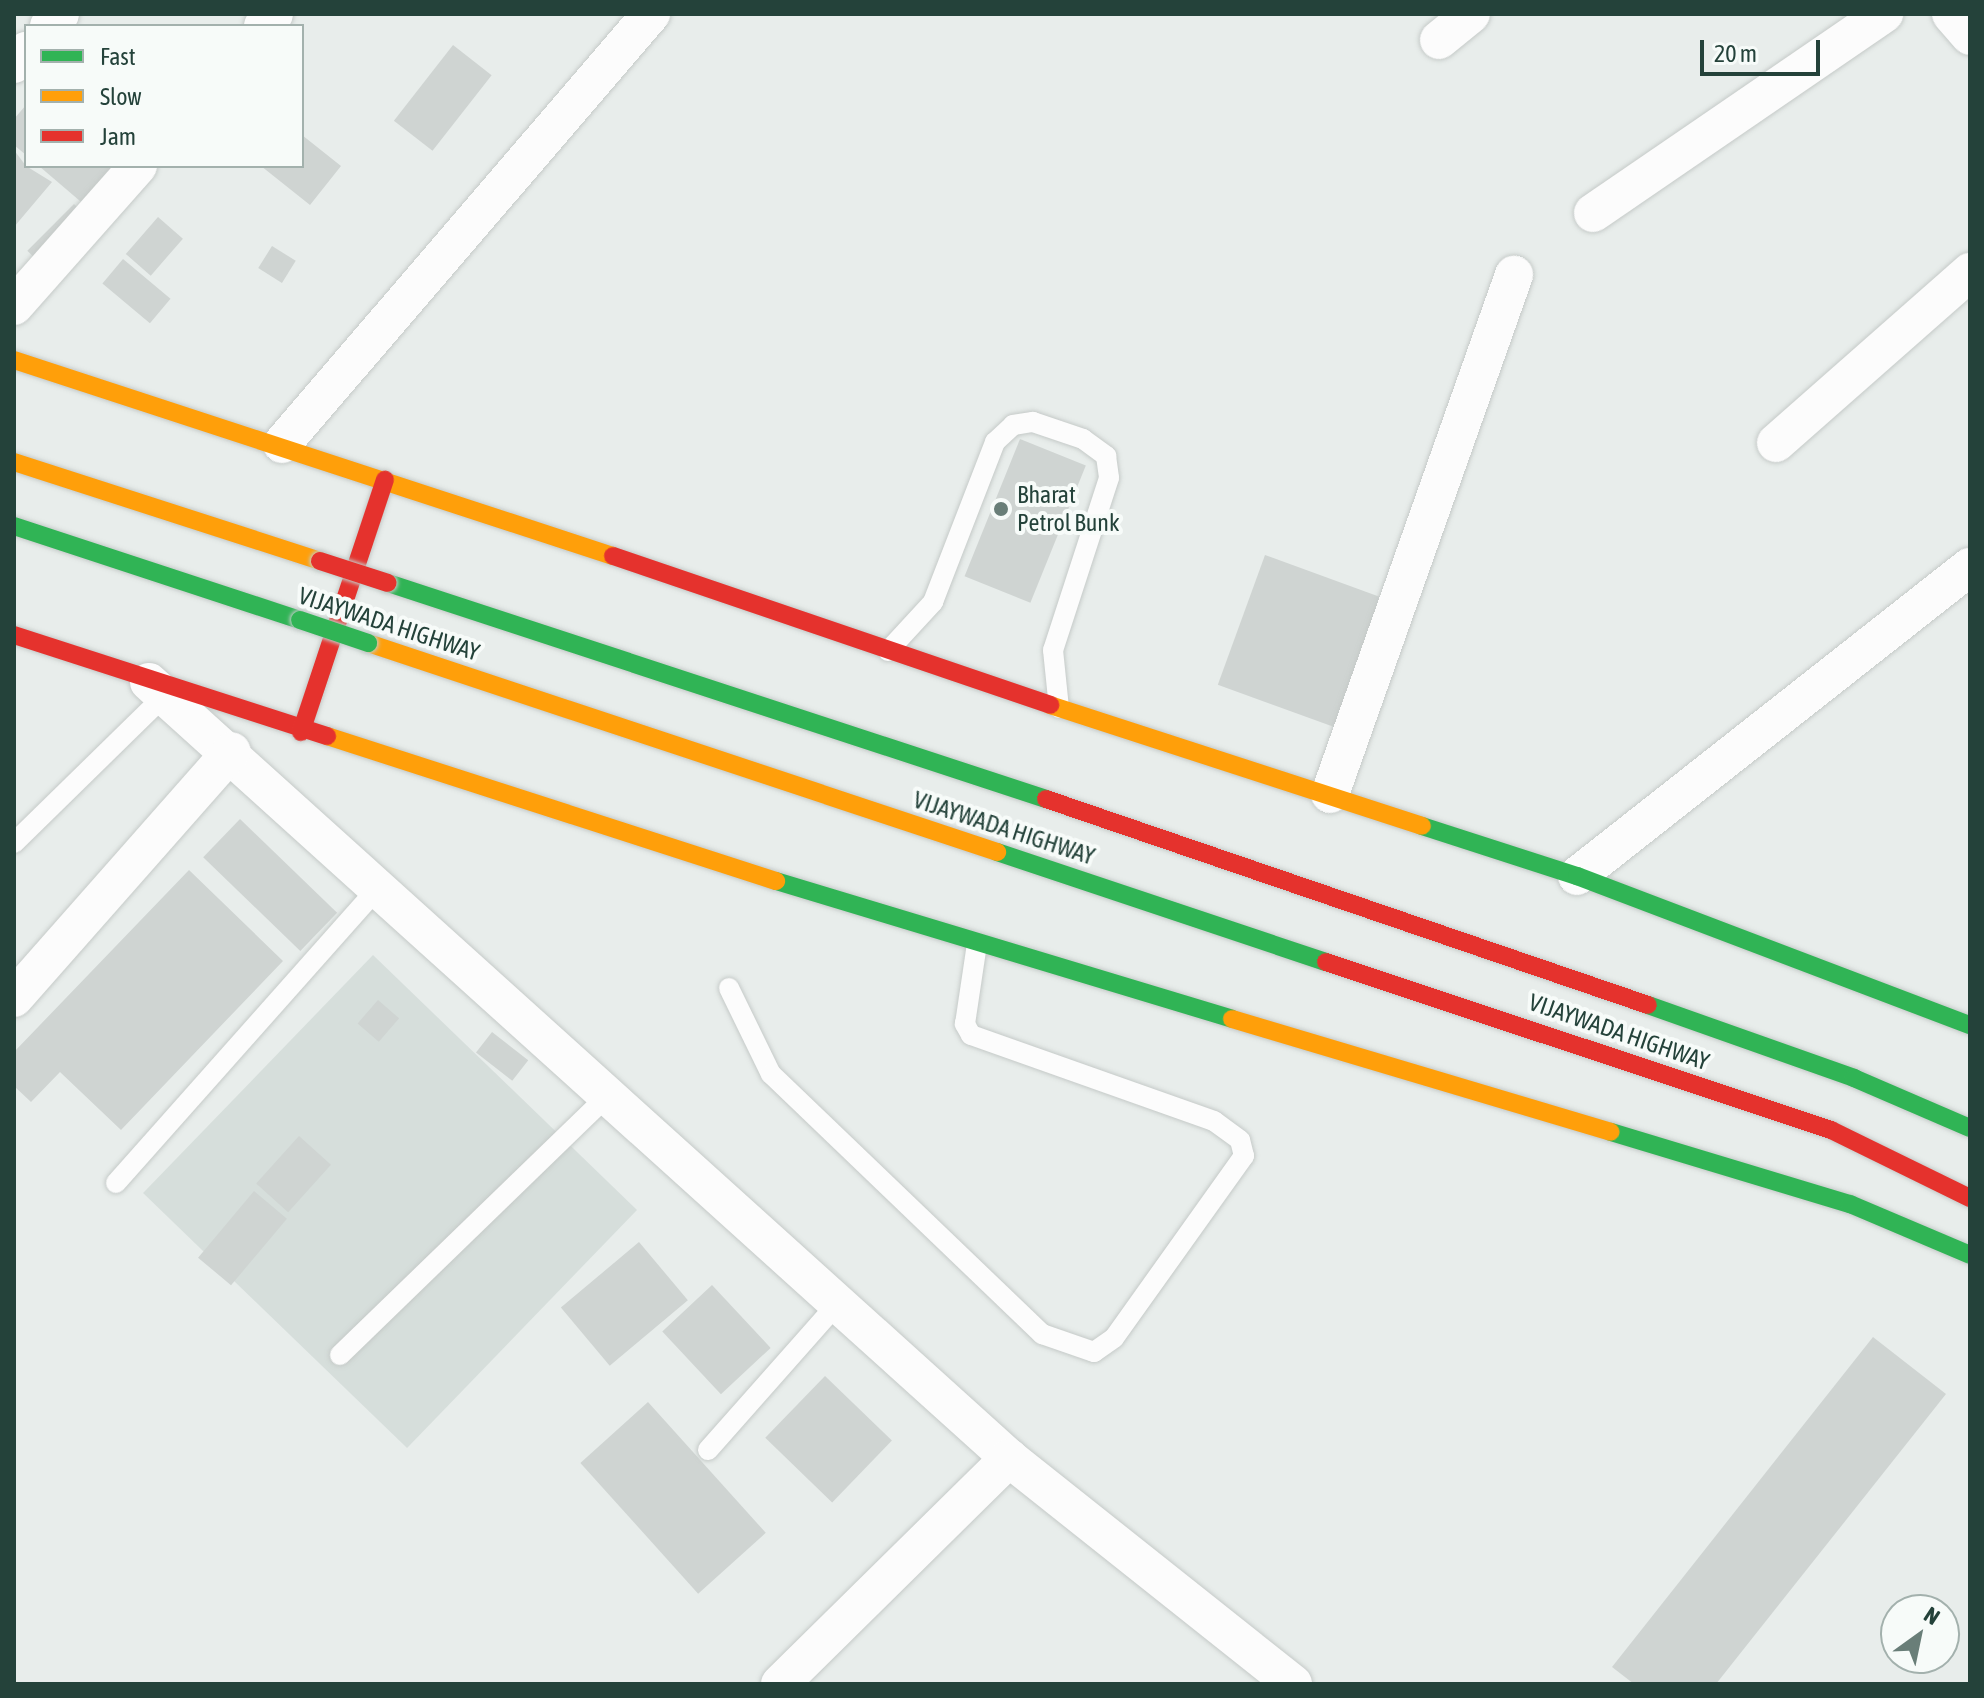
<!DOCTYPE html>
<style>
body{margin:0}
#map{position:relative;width:1984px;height:1698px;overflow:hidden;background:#e8edeb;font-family:"Asap Condensed",sans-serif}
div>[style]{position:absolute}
.built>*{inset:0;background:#d6dedb;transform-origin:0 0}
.building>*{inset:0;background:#cfd4d2;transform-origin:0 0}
.roads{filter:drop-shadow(0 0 2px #c5cac8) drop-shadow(0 0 2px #c5cac8)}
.lane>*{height:20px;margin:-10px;padding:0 10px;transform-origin:10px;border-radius:10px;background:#fcfcfc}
.street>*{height:38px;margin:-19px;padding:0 19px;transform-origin:19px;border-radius:19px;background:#fcfcfc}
.fast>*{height:18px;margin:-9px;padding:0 9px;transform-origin:9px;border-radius:9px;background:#30b455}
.slow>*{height:18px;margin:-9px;padding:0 9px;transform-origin:9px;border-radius:9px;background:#ff9f0a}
.jam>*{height:18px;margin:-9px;padding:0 9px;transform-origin:9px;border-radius:9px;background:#e5322d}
.bridges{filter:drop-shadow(0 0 2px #c3ccc9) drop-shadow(0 0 2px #c3ccc9)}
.fast-bridge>*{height:18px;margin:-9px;padding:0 9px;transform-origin:9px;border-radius:9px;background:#30b455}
.jam-bridge>*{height:18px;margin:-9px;padding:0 9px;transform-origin:9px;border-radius:9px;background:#e5322d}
.dots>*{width:22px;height:22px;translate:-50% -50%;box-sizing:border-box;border:4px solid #f7fbf9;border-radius:50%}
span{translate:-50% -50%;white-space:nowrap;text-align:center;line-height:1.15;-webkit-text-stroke:8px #f7fbf9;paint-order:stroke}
.poi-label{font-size:24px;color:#24423a}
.left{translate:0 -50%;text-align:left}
.street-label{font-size:24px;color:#24423a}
.frame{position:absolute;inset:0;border:16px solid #24423a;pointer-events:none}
.legend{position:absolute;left:24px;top:24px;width:280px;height:144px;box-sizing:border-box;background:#f7fbf9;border:2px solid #a3b1ad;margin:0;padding:10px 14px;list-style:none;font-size:24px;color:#24423a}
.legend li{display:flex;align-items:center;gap:16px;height:40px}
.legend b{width:40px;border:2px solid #a3b1ad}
.north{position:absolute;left:1880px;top:1594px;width:80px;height:80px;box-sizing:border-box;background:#f7fbf9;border:2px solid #a3b1ad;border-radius:50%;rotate:33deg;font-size:22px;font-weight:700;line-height:32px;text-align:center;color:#24423a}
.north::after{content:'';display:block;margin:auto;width:28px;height:36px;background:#697e78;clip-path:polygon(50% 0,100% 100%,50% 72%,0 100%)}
.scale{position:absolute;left:1700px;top:40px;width:120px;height:36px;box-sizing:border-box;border:4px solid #24423a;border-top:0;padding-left:10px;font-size:24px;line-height:28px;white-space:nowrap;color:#24423a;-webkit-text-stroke:6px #f7fbf9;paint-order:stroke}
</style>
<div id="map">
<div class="built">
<i style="left:373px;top:955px;width:367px;height:331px;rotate:44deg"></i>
</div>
<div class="building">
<i style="left:453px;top:45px;width:49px;height:96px;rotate:38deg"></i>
<i style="clip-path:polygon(26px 105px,26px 155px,14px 145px,14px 119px)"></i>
<i style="clip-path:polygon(302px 135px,341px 166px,310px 205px,261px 166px,302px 166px)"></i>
<i style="clip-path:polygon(14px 150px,26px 166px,52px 182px,14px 227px)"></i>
<i style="clip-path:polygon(39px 166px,122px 166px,87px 207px)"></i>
<i style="left:74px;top:204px;width:16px;height:66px;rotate:45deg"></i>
<i style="left:158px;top:217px;width:33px;height:49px;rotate:41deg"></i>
<i style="left:272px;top:246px;width:28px;height:26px;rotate:32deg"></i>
<i style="left:123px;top:259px;width:62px;height:32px;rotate:40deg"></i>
<i style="left:1020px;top:439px;width:71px;height:148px;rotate:22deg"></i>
<i style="left:1265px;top:555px;width:140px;height:138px;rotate:20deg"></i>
<i style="left:240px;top:819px;width:135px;height:53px;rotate:44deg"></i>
<i style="clip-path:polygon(189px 870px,283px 961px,121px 1130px,60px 1072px,31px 1102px,14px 1086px,14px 1052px)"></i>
<i style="left:378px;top:1000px;width:28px;height:31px;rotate:41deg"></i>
<i style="left:492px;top:1032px;width:46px;height:26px;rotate:38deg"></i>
<i style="left:299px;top:1136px;width:43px;height:64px;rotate:42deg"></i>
<i style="left:254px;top:1191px;width:43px;height:87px;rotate:40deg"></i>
<i style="left:639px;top:1242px;width:76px;height:102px;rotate:50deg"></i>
<i style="left:712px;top:1285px;width:86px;height:68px;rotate:47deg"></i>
<i style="clip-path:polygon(1873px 1337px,1946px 1394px,1716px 1684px,1634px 1684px,1612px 1667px)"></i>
<i style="left:825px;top:1376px;width:93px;height:86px;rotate:44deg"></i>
<i style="left:648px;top:1402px;width:176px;height:91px;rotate:48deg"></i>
</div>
<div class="roads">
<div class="lane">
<i style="left:888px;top:651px;width:67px;rotate:-47.4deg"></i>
<i style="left:933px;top:602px;width:172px;rotate:-68.8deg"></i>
<i style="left:995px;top:442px;width:25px;rotate:-43deg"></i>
<i style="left:1013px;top:425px;width:20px;rotate:-9deg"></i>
<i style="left:1033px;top:422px;width:53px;rotate:18.8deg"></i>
<i style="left:1083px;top:439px;width:29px;rotate:36deg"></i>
<i style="left:1106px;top:456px;width:22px;rotate:82deg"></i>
<i style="left:1109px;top:478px;width:181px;rotate:108deg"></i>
<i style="left:1053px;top:650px;width:58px;rotate:84.1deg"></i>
<i style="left:14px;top:843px;width:211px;rotate:-44.4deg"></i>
<i style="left:729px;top:988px;width:96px;rotate:64deg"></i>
<i style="left:771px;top:1074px;width:376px;rotate:43.8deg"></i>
<i style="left:1042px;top:1334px;width:55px;rotate:19.1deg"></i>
<i style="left:1094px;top:1352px;width:24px;rotate:-35deg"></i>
<i style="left:1114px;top:1338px;width:224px;rotate:-54.5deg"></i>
<i style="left:1244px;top:1156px;width:16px;rotate:-104deg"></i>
<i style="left:1240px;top:1140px;width:32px;rotate:-144deg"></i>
<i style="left:1214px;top:1121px;width:258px;rotate:-160.5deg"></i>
<i style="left:971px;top:1035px;width:13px;rotate:-119deg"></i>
<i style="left:965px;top:1024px;width:81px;rotate:-81.5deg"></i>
<i style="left:116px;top:1183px;width:397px;rotate:-48.4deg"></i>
<i style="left:340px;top:1355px;width:375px;rotate:-44.1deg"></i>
<i style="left:708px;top:1450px;width:196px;rotate:-48.5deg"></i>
</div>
<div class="street">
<i style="left:1951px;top:14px;width:29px;rotate:49deg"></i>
<i style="left:49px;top:26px;width:16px;rotate:-47deg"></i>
<i style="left:263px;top:26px;width:16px;rotate:-47deg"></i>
<i style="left:1439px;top:40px;width:41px;rotate:-39.1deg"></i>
<i style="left:14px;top:64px;width:18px;rotate:-47deg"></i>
<i style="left:1593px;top:213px;width:353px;rotate:-34.4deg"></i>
<i style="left:14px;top:306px;width:187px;rotate:-48.5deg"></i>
<i style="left:1776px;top:443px;width:259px;rotate:-41.4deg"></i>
<i style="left:282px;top:444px;width:567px;rotate:-49.37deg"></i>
<i style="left:149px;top:682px;width:1158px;rotate:42.06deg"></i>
<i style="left:1009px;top:1458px;width:363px;rotate:38.5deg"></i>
<i style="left:1330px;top:794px;width:551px;rotate:-70.48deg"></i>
<i style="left:1577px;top:876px;width:500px;rotate:-38.2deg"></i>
<i style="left:14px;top:998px;width:329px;rotate:-48.6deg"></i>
<i style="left:780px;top:1684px;width:322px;rotate:-44.6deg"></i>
</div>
<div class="fast">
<i style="left:14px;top:526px;width:301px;rotate:18.2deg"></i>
<i style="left:388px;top:583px;width:693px;rotate:18.17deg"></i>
<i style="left:1422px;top:826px;width:163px;rotate:17.9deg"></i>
<i style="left:1577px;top:876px;width:420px;rotate:20.8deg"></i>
<i style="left:997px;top:852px;width:347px;rotate:18.5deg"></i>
<i style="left:776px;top:881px;width:476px;rotate:16.8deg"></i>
<i style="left:1648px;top:1005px;width:219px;rotate:19.5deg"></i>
<i style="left:1854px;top:1078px;width:126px;rotate:23.3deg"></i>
<i style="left:1611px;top:1132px;width:250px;rotate:16.8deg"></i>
<i style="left:1850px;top:1204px;width:130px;rotate:23deg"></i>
</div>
<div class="slow">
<i style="left:14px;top:360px;width:630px;rotate:18.12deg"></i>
<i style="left:14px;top:462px;width:322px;rotate:17.9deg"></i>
<i style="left:368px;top:643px;width:663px;rotate:18.38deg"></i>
<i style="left:1050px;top:705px;width:391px;rotate:18deg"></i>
<i style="left:327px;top:736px;width:472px;rotate:17.9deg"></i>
<i style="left:1232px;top:1019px;width:395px;rotate:16.6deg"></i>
</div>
<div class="jam">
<i style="left:613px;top:556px;width:462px;rotate:18.8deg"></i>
<i style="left:14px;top:635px;width:329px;rotate:17.9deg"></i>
<i style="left:301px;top:732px;width:266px;rotate:-71.6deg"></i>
<i style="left:1046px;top:799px;width:636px;rotate:18.89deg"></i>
<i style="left:1326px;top:962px;width:532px;rotate:18.4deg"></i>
<i style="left:1831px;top:1130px;width:155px;rotate:26.1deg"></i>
</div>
</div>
<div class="bridges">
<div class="fast-bridge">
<i style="left:300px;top:620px;width:72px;rotate:18.7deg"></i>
</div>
<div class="jam-bridge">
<i style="left:320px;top:561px;width:71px;rotate:17.9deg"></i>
</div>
</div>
<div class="dots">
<i style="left:1001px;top:509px;background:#697e78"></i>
</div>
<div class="poi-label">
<span class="left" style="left:1017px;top:509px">Bharat<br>Petrol Bunk</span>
</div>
<div class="street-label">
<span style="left:389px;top:624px;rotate:18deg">VIJAYWADA HIGHWAY</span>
<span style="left:1004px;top:828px;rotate:18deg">VIJAYWADA HIGHWAY</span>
<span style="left:1619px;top:1032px;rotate:19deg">VIJAYWADA HIGHWAY</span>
</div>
<div class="frame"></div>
<ul class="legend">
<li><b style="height:10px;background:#30b455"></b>Fast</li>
<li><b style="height:10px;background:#ff9f0a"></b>Slow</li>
<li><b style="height:10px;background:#e5322d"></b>Jam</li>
</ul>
<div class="north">N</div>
<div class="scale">20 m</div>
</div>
